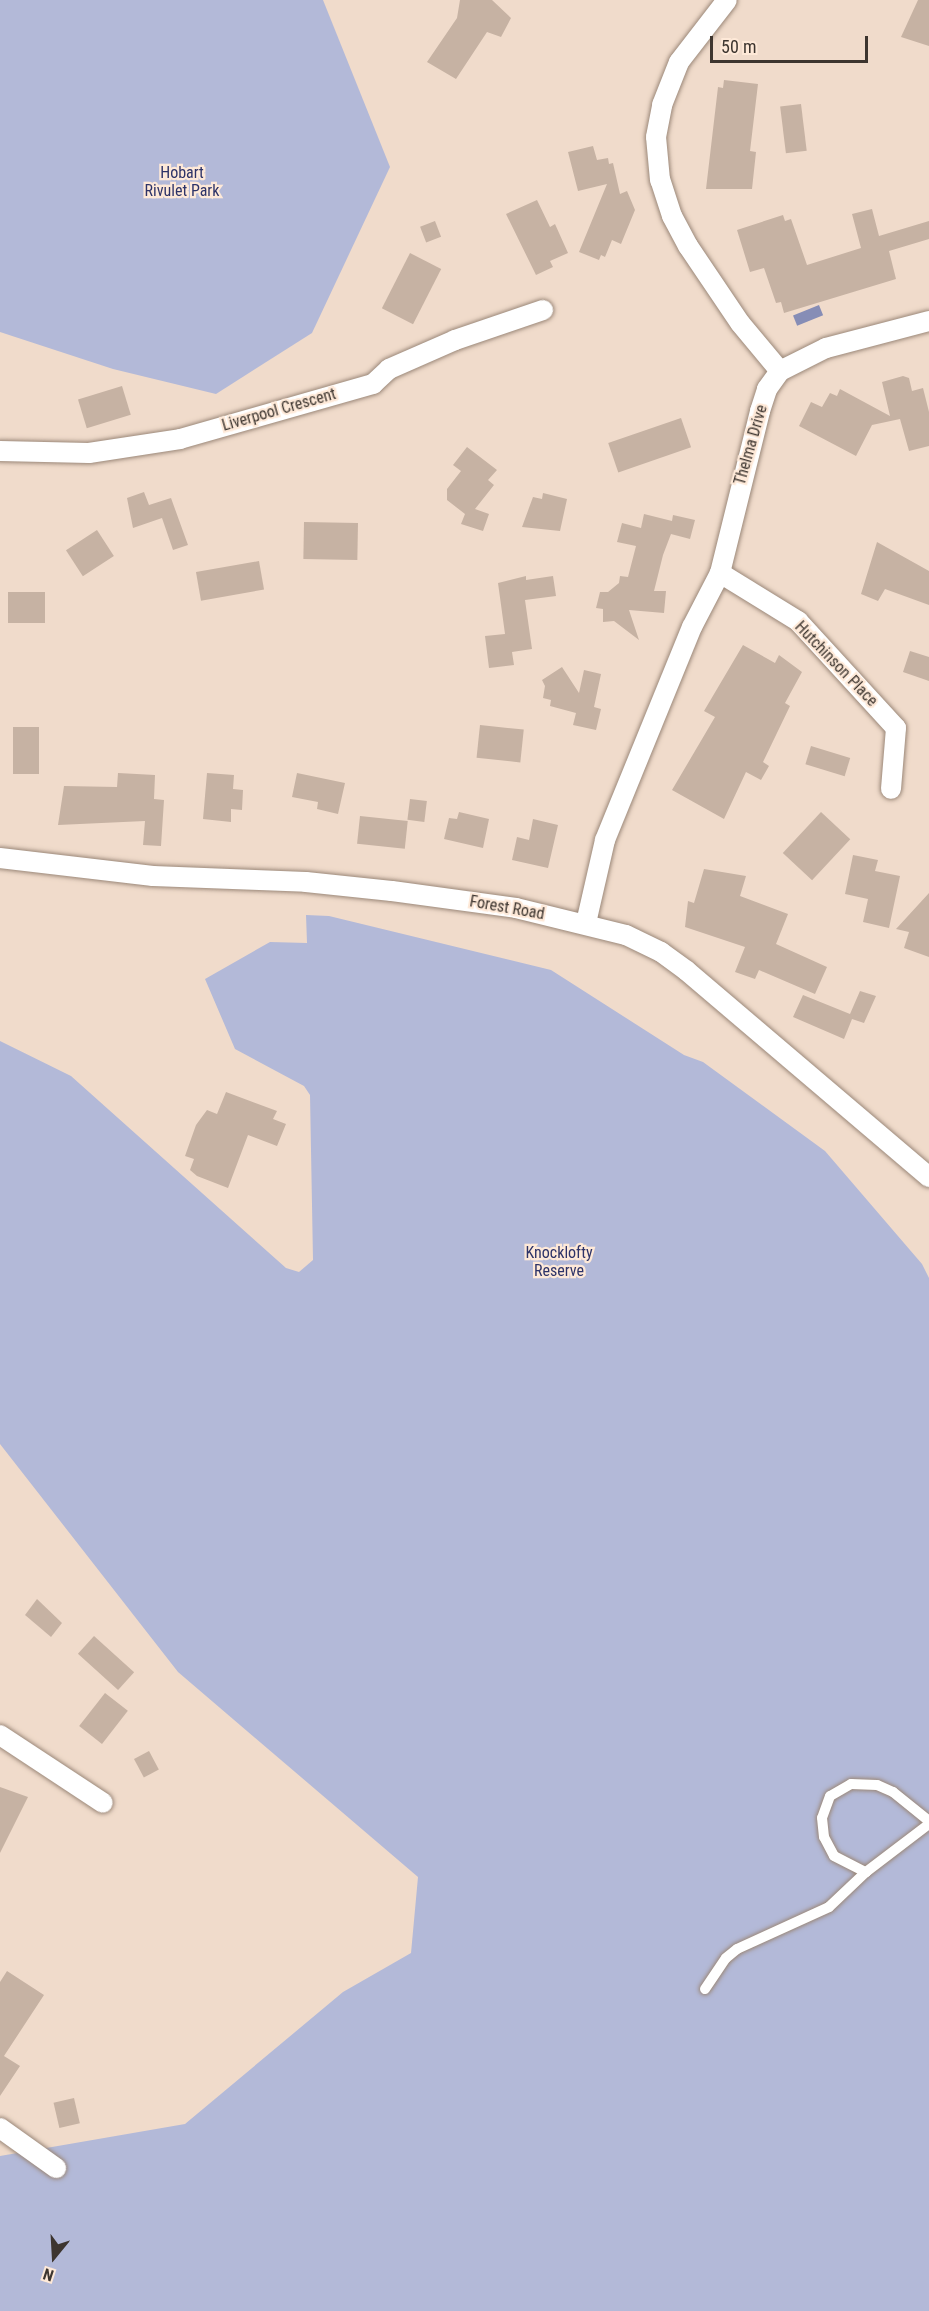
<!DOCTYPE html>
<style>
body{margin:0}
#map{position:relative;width:929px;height:2311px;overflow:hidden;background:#f0dbcb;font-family:"Roboto Condensed",sans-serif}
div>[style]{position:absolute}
.green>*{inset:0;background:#b3b9d8}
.water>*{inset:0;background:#868db6;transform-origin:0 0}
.building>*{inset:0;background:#c6b2a3;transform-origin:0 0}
.roads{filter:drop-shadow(0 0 2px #9b8879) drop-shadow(0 0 2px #9b8879)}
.lane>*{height:10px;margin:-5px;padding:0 5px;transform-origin:5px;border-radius:5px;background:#fff}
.street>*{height:20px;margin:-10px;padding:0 10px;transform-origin:10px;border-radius:10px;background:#fff}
span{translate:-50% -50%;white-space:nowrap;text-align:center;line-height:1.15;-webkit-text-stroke:4.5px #fee9d8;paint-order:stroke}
.park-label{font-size:16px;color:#2d3368}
.street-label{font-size:16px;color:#3d352f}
.north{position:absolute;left:24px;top:2227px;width:60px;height:60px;-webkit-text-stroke:4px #fee9d8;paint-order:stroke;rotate:198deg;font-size:16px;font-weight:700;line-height:24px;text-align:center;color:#3d352f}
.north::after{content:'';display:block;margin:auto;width:21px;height:27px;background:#3d352f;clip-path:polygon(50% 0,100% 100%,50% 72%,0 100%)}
.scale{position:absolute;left:710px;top:36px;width:158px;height:27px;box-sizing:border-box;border:3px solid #3d352f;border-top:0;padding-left:8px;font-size:18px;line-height:21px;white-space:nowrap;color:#3d352f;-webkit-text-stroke:4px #fee9d8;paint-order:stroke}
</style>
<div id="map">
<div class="green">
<i style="clip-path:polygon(0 0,323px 0,390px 167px,312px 333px,216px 394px,113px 369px,0 332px)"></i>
<i style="clip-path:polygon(306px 915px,329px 916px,551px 970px,684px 1055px,703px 1062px,825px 1151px,922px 1264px,929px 1278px,929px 2311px,0 2311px,0 2156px,185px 2124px,343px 1992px,411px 1953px,418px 1877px,178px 1672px,0 1444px,0 1041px,71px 1076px,286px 1268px,299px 1272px,313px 1260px,310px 1095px,304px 1086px,235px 1049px,205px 979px,270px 942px,307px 943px)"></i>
</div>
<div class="water">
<i style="left:819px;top:305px;width:11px;height:28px;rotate:68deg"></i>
</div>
<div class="building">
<i style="clip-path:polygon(460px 0,492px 0,511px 18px,501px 37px,487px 32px,456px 79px,427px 62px,457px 18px)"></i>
<i style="clip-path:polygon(918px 0,929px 0,929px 46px,901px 37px)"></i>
<i style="clip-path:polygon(724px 80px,758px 84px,750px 151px,756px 152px,752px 189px,706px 189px,718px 87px,723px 88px)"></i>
<i style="left:801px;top:104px;width:47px;height:21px;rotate:83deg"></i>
<i style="clip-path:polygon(593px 146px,597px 160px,608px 158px,609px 164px,613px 163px,620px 194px,627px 191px,635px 210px,621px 244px,612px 240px,605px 257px,601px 255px,599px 260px,579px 252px,607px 184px,578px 191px,568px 152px)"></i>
<i style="clip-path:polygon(537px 200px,550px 227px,555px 224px,568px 253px,550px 261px,553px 267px,536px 275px,506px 214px)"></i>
<i style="clip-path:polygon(872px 209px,879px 236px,929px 221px,929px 239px,889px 251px,896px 279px,784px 313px,781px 302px,776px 303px,764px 268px,750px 272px,737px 230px,783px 215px,785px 221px,791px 219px,807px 265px,861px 248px,852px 214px)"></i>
<i style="left:435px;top:221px;width:17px;height:16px;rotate:69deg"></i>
<i style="left:410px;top:253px;width:35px;height:62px;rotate:27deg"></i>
<i style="clip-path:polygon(903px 376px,909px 378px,912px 391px,923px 388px,929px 412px,929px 446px,909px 451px,900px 419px,872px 425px,856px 456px,799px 426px,811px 402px,822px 407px,830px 393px,837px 396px,840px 389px,890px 416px,882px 382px)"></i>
<i style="left:122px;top:386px;width:30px;height:46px;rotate:73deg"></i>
<i style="left:681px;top:418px;width:31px;height:77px;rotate:71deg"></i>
<i style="clip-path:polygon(467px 447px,497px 470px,488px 480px,494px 485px,475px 509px,489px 514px,483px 531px,461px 524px,465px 514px,447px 500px,447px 489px,461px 471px,453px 465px)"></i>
<i style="clip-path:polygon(144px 492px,149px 505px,171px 498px,188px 545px,173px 550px,162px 518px,133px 528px,127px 498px)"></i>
<i style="clip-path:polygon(543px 493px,567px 499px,560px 531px,522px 527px,533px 497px,542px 499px)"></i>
<i style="clip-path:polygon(644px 514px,672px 521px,673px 515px,695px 520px,690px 539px,671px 534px,663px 555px,654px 591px,666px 591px,664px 613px,629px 610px,639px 640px,614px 621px,603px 622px,603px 609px,596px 608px,600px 592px,608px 592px,619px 583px,620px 576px,628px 577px,636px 546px,617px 542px,622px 523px,641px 528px)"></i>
<i style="left:304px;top:522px;width:54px;height:37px;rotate:1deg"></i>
<i style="left:97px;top:530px;width:31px;height:37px;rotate:57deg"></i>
<i style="clip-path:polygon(877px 542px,929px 571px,929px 605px,885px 589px,878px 601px,861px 594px)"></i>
<i style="left:259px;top:561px;width:29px;height:64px;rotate:80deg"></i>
<i style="clip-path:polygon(526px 576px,526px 580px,553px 576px,556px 596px,525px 600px,532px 649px,512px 652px,514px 665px,489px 668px,485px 636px,505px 634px,498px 583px)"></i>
<i style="left:8px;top:592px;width:37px;height:31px"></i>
<i style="clip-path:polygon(743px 645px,775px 663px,779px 655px,802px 672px,785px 703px,790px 706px,763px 762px,769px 766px,761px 780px,746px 772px,724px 819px,672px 790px,715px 717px,704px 711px)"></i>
<i style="clip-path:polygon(910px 651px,929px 657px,929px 681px,903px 672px)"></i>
<i style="clip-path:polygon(562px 667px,579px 693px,584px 670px,601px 674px,594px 707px,601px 709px,596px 730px,573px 725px,576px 713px,550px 706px,551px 700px,543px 698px,545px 686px,542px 680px)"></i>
<i style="left:480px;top:725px;width:44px;height:33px;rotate:6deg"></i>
<i style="left:13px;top:727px;width:26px;height:47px"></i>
<i style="left:811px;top:746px;width:41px;height:19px;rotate:17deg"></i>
<i style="clip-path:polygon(118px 773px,155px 775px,154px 799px,164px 800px,161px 846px,143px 845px,145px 821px,58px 825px,64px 786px,117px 787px)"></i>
<i style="clip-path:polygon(207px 773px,234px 775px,233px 789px,243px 790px,242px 810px,231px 809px,231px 822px,203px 819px)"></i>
<i style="clip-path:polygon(297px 773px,345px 783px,338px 814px,317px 809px,318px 802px,292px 797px)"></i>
<i style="left:410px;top:799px;width:17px;height:21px;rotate:7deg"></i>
<i style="clip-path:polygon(459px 812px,489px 819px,483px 848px,444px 839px,449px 818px,457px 819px)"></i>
<i style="left:821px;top:812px;width:40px;height:56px;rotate:43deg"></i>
<i style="left:360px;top:816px;width:48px;height:28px;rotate:6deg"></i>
<i style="clip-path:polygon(533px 819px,558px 825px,548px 868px,512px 860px,517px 837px,529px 840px)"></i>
<i style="clip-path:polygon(853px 855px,878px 860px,875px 871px,900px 876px,889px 928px,863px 922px,868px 899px,845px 894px)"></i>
<i style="clip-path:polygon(704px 869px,746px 876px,740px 896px,788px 914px,776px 944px,827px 967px,815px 994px,759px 970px,755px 979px,735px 972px,745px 947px,685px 927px,688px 901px,694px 903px)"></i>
<i style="clip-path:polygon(929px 893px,929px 957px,904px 948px,909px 932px,896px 929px)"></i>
<i style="clip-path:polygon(860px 991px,876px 996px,864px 1023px,852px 1019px,844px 1039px,793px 1017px,803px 995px,850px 1014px)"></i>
<i style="clip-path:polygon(226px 1092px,277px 1111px,273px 1119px,286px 1124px,277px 1146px,248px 1135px,228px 1188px,197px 1176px,190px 1170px,194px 1159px,185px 1156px,196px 1125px,207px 1110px,217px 1114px)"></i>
<i style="clip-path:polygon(37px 1599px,62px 1623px,51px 1637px,25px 1615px)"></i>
<i style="left:94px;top:1636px;width:54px;height:24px;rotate:42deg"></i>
<i style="left:105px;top:1693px;width:29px;height:42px;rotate:38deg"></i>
<i style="left:149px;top:1751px;width:21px;height:17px;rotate:62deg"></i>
<i style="clip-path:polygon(0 1787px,28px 1797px,0 1853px)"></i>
<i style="clip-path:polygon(7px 1971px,44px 1995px,4px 2056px,20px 2066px,0 2096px,0 1982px)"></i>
<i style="left:74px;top:2098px;width:26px;height:21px;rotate:77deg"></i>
</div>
<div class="roads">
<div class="lane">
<i style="left:929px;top:1821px;width:46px;rotate:-141.1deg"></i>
<i style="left:893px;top:1792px;width:17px;rotate:-156deg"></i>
<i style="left:877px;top:1785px;width:26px;rotate:-178deg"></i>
<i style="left:851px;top:1784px;width:24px;rotate:150deg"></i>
<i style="left:830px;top:1796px;width:23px;rotate:110deg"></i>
<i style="left:822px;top:1818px;width:19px;rotate:84deg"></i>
<i style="left:824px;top:1837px;width:21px;rotate:62deg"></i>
<i style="left:834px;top:1856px;width:36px;rotate:27deg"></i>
<i style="left:866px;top:1872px;width:79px;rotate:-37.3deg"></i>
<i style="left:705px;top:1989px;width:37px;rotate:-56deg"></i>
<i style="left:726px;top:1958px;width:14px;rotate:-39deg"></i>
<i style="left:737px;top:1949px;width:101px;rotate:-24.5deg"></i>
<i style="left:829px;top:1907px;width:51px;rotate:-43.4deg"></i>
</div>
<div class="street">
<i style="left:780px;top:371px;width:51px;rotate:-26.6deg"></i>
<i style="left:826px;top:348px;width:106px;rotate:-14.7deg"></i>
<i style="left:0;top:451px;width:89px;rotate:1.3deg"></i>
<i style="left:89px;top:453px;width:92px;rotate:-8.7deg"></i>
<i style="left:180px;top:439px;width:201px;rotate:-15.9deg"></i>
<i style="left:373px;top:384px;width:22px;rotate:-43deg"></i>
<i style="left:389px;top:369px;width:72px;rotate:-23.7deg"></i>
<i style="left:455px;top:340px;width:93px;rotate:-18.8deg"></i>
<i style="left:720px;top:573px;width:92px;rotate:31.6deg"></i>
<i style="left:798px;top:621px;width:145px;rotate:47.5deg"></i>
<i style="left:896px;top:728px;width:61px;rotate:94.7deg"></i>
<i style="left:0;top:858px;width:154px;rotate:6.7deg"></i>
<i style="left:153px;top:876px;width:153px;rotate:2.2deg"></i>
<i style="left:306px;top:882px;width:86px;rotate:6deg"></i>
<i style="left:392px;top:891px;width:125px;rotate:7.8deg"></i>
<i style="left:516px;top:908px;width:113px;rotate:13.8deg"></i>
<i style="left:626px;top:935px;width:39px;rotate:26deg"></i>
<i style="left:661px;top:952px;width:32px;rotate:36deg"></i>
<i style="left:687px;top:971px;width:318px;rotate:40.4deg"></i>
<i style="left:586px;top:923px;width:85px;rotate:-77.1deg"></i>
<i style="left:605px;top:840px;width:230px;rotate:-67.8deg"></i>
<i style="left:692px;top:627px;width:61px;rotate:-62.6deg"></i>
<i style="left:720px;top:573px;width:167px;rotate:-76.1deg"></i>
<i style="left:760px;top:411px;width:23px;rotate:-72deg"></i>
<i style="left:767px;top:389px;width:22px;rotate:-54deg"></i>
<i style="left:780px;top:371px;width:62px;rotate:-129.8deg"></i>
<i style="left:740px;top:323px;width:93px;rotate:-124deg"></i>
<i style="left:688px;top:246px;width:34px;rotate:-118deg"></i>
<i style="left:672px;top:216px;width:38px;rotate:-108deg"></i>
<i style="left:660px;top:180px;width:43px;rotate:-95.3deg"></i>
<i style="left:656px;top:137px;width:33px;rotate:-79deg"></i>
<i style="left:662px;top:105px;width:46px;rotate:-68.4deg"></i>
<i style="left:679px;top:62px;width:78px;rotate:-52.3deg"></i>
<i style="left:0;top:1735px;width:123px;rotate:33.4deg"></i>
<i style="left:0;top:2128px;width:69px;rotate:35.5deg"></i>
</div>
</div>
<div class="park-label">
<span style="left:182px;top:182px">Hobart<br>Rivulet Park</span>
<span style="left:559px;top:1262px">Knocklofty<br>Reserve</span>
</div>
<div class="street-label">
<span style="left:279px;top:410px;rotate:-16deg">Liverpool Crescent</span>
<span style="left:751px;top:445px;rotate:-74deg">Thelma Drive</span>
<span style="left:836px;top:664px;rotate:46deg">Hutchinson Place</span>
<span style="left:507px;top:908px;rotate:10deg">Forest Road</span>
</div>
<div class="north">N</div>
<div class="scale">50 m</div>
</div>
